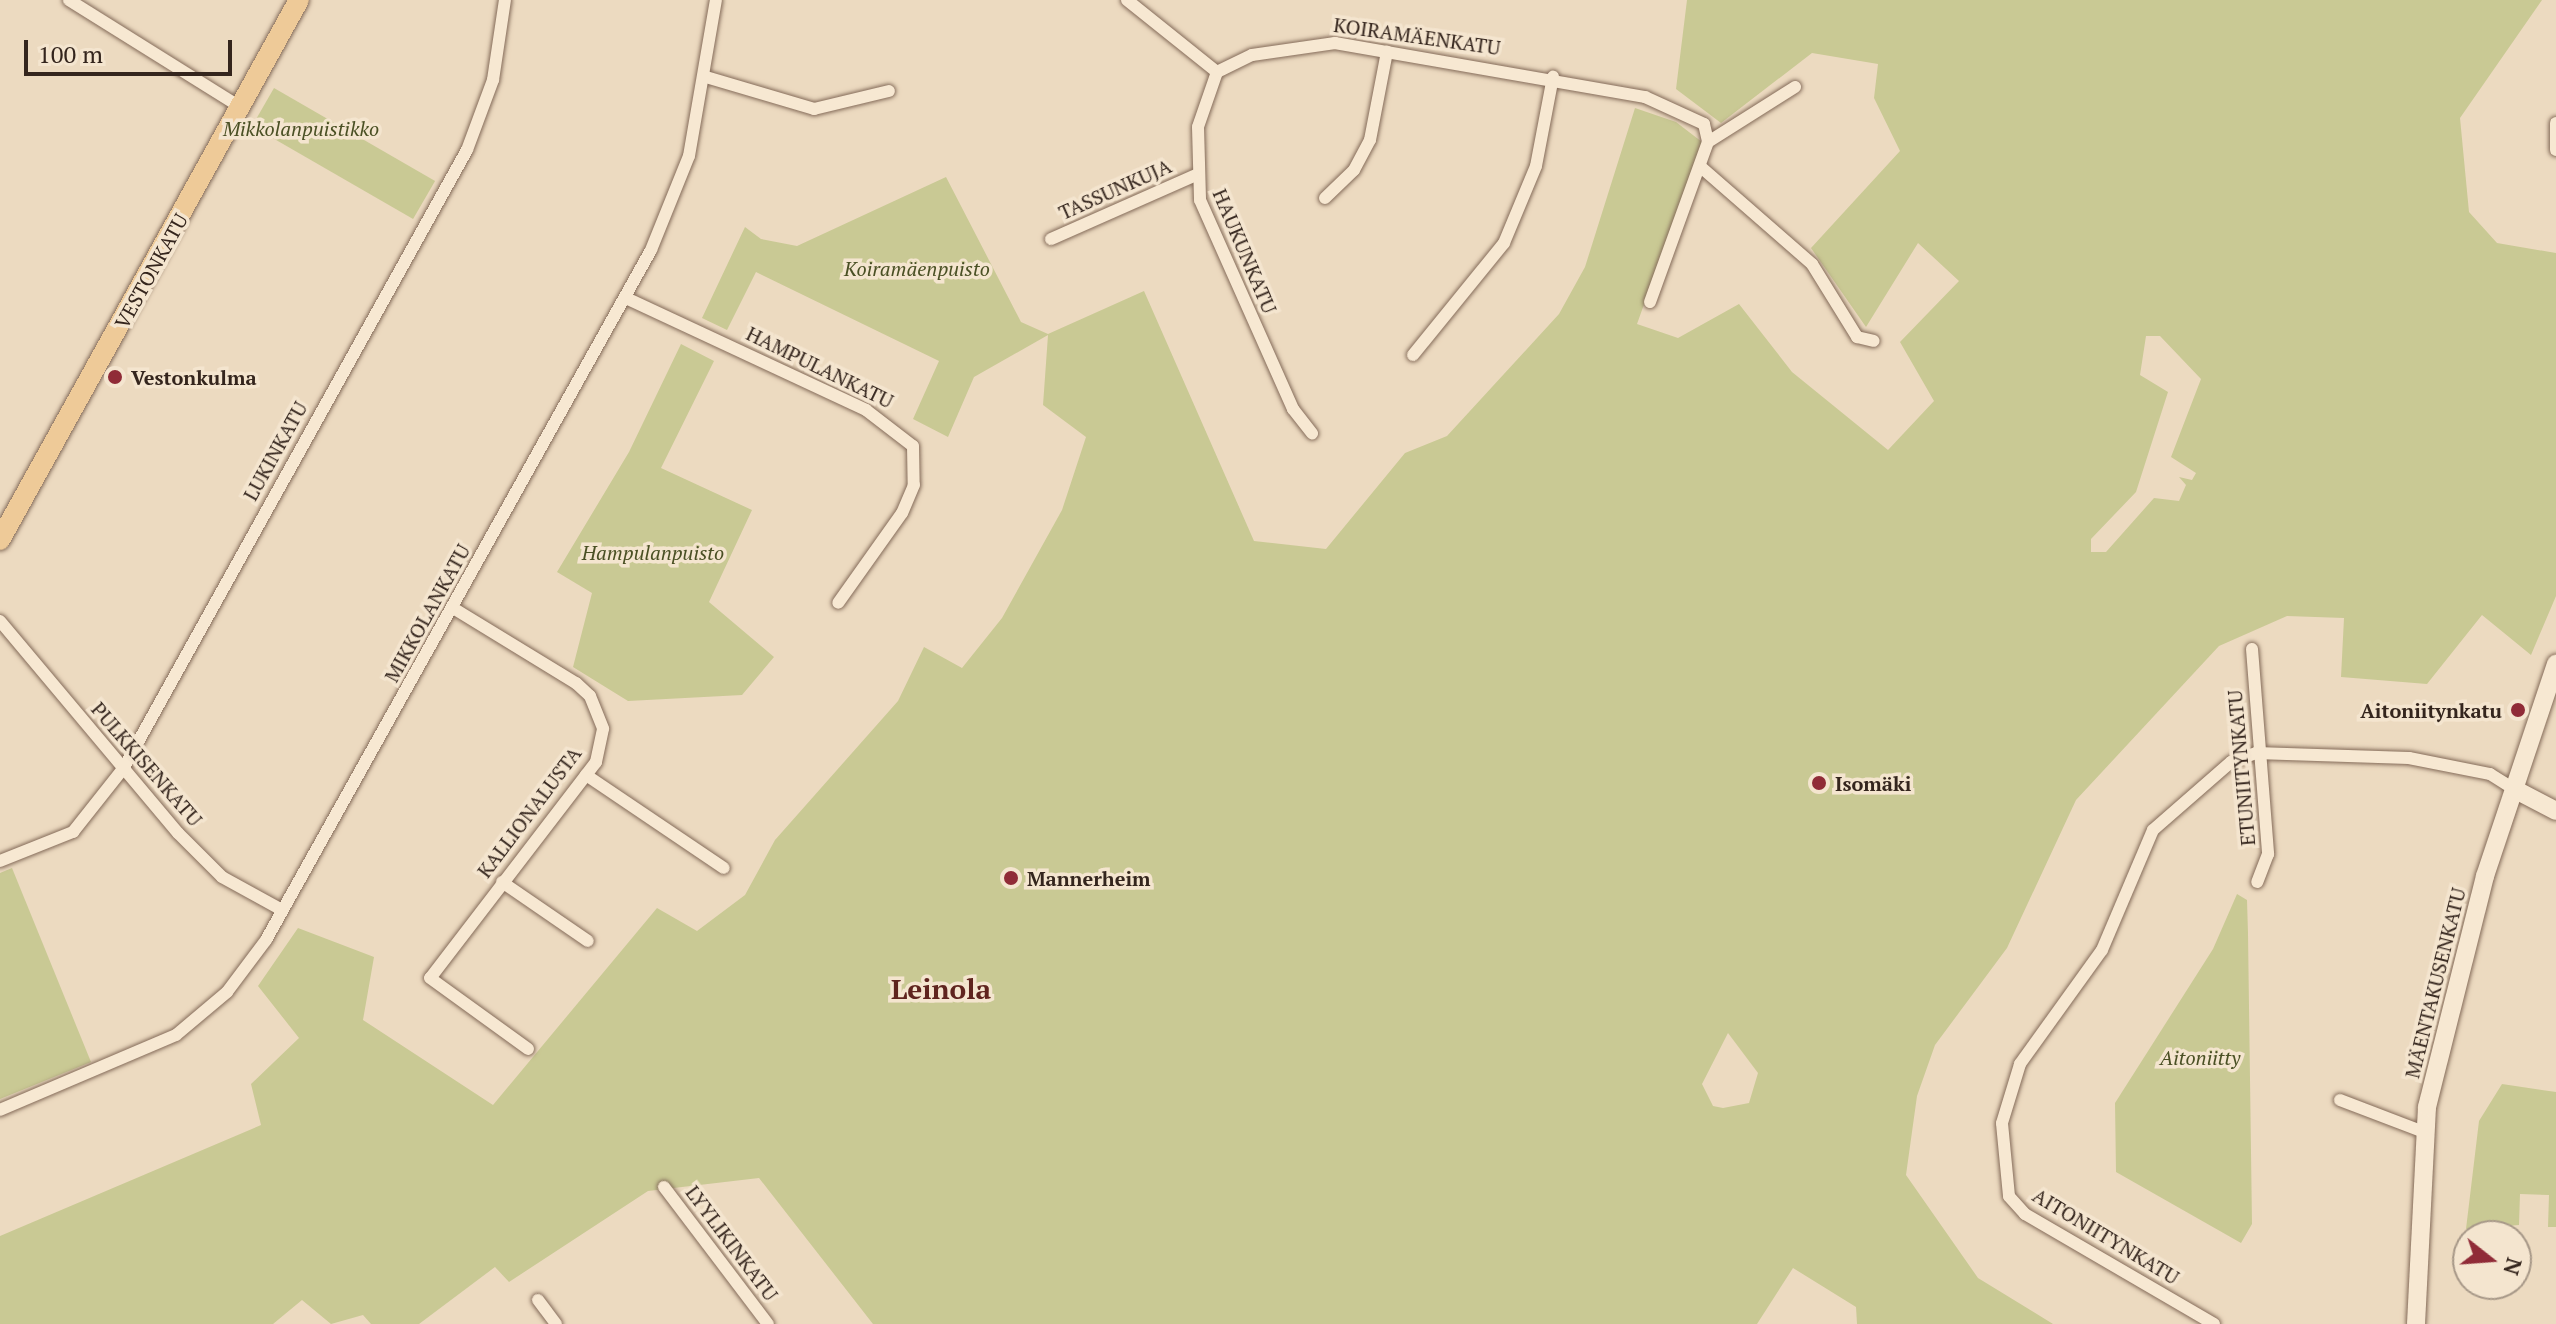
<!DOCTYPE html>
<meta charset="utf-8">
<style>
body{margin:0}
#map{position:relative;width:2556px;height:1324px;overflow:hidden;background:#ecdac0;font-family:"PT Serif",serif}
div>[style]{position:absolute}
.green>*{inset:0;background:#c9c994;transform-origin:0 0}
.roads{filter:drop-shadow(0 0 2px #846b59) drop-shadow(0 0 2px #846b59)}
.street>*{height:12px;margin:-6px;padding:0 6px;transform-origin:6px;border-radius:6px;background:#f7e8d2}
.secondary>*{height:18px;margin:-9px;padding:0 9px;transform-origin:9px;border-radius:9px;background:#f7e8d2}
.primary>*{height:20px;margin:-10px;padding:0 10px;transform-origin:10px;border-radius:10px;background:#eeca98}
.dots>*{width:22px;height:22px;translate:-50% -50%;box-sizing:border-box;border:4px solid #f4e5cf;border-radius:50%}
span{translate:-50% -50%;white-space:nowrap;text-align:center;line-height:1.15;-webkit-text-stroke:7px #f4e5cf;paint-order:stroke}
.street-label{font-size:20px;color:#34251d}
.park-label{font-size:20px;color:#4a5024;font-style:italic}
.poi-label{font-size:20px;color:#34251d;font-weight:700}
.left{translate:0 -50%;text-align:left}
.right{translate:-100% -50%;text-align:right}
.district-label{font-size:28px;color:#5f241e;font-weight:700}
.north{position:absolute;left:2452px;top:1220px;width:80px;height:80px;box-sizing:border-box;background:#f4e5cf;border:2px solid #a79888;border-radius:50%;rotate:107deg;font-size:22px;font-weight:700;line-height:32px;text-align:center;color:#34251d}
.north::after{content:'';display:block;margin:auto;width:28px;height:36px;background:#902b37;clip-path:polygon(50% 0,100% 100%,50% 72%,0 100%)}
.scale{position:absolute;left:24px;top:40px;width:208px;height:36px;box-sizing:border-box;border:4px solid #34251d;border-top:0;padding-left:10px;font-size:24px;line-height:28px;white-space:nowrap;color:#34251d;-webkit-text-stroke:6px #f4e5cf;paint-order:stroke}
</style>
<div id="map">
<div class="green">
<i style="clip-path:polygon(evenodd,1687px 0,2542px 0,2460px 118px,2469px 212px,2497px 243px,2556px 253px,2556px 596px,2531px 655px,2482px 615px,2427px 684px,2341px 677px,2344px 618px,2287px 616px,2219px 646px,2076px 800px,2007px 948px,1935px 1045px,1917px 1096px,1906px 1175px,1978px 1278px,2053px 1324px,1857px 1324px,1856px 1307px,1793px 1268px,1757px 1324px,873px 1324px,759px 1178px,648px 1191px,509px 1282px,495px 1267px,419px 1324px,371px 1324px,363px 1315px,331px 1324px,302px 1300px,273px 1324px,0 1324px,0 1236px,261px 1125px,251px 1084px,299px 1038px,258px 986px,298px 928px,374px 957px,363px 1020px,493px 1105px,657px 908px,697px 931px,745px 895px,775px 840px,898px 701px,924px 647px,962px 668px,1002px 618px,1062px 510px,1086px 437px,1043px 405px,1048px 335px,974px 377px,948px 437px,913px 419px,939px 361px,756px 272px,727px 330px,702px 318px,745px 227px,761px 239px,797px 246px,946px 177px,1021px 322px,1048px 334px,1144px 291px,1254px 541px,1326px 549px,1405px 453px,1447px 436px,1559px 314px,1585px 267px,1635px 108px,1676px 122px,1702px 142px,1637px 324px,1678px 338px,1739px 304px,1792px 372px,1888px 450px,1934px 401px,1900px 342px,1959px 281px,1918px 243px,1866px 327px,1811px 248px,1900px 151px,1874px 98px,1878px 64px,1812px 53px,1721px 123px,1676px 89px,1687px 0,2146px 336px,2160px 336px,2201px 379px,2171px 457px,2196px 473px,2192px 480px,2179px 477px,2186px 485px,2179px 501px,2154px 498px,2106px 552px,2091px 552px,2091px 539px,2136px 492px,2168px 392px,2140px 375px,2146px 336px,1687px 0,1728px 1033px,1758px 1073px,1749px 1103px,1723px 1108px,1713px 1106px,1702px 1084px,1728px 1033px)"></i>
<i style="left:274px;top:88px;width:186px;height:44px;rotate:30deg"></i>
<i style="clip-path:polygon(681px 344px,714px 361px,661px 468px,752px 510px,709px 602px,774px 657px,742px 695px,628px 701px,573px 667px,592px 593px,557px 572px,629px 452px)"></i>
<i style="clip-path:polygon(12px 868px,91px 1062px,0 1099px,0 873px)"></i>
<i style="clip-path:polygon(2237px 894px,2247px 900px,2248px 933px,2252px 1224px,2241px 1243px,2116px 1172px,2115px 1103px,2213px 949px)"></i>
<i style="clip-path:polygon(2502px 1084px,2556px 1092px,2556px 1227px,2548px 1227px,2549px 1195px,2520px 1194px,2519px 1225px,2466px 1229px,2479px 1121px)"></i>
</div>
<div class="roads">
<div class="street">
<i style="left:69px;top:0;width:202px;rotate:32deg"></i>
<i style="left:1127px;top:0;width:115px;rotate:38.7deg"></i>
<i style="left:1217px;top:72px;width:39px;rotate:-26deg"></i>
<i style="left:1252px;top:55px;width:84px;rotate:-8.2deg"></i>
<i style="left:1335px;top:43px;width:315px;rotate:9.9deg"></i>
<i style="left:1645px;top:97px;width:65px;rotate:24.6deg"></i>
<i style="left:1704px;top:124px;width:18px;rotate:77deg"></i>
<i style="left:1217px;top:72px;width:58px;rotate:109.1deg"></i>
<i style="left:1198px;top:127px;width:73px;rotate:88.4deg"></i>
<i style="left:1200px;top:200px;width:229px;rotate:66deg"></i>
<i style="left:1293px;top:409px;width:31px;rotate:52deg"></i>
<i style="left:706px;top:77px;width:113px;rotate:16.5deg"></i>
<i style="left:814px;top:109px;width:77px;rotate:-13.5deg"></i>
<i style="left:2556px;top:123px;width:27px;rotate:90deg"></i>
<i style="left:1702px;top:168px;width:146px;rotate:41.1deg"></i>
<i style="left:1812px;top:264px;width:86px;rotate:58.3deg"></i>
<i style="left:1857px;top:337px;width:17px;rotate:13deg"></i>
<i style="left:1325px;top:198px;width:40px;rotate:-44deg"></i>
<i style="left:1354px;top:170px;width:34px;rotate:-62deg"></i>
<i style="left:1370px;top:140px;width:90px;rotate:-79.1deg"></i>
<i style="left:1051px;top:239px;width:158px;rotate:-23.8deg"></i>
<i style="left:626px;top:298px;width:265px;rotate:25deg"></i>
<i style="left:866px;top:410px;width:59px;rotate:37.5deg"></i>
<i style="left:913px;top:446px;width:39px;rotate:89deg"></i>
<i style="left:914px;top:485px;width:30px;rotate:113deg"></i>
<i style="left:902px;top:513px;width:110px;rotate:125.4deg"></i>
<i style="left:1650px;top:302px;width:170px;rotate:-70.1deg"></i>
<i style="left:1708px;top:142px;width:103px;rotate:-32.3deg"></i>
<i style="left:1413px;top:355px;width:144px;rotate:-50.9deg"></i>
<i style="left:1504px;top:243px;width:83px;rotate:-67.4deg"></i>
<i style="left:1536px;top:166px;width:91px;rotate:-79.2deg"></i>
<i style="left:453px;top:608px;width:144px;rotate:31.4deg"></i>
<i style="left:576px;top:683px;width:19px;rotate:43deg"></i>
<i style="left:590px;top:696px;width:35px;rotate:68deg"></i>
<i style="left:603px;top:729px;width:34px;rotate:102deg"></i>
<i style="left:596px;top:762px;width:272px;rotate:127.5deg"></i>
<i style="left:430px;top:978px;width:121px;rotate:35.9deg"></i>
<i style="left:0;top:621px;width:277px;rotate:50deg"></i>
<i style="left:178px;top:833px;width:62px;rotate:45deg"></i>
<i style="left:222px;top:877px;width:68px;rotate:28.8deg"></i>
<i style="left:2252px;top:649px;width:206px;rotate:85.5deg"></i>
<i style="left:2268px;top:854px;width:30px;rotate:111deg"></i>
<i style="left:586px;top:775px;width:166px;rotate:34deg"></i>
<i style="left:0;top:861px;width:79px;rotate:-21.7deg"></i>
<i style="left:73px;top:832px;width:80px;rotate:-51.6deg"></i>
<i style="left:123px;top:769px;width:708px;rotate:-60.94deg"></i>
<i style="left:467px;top:150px;width:75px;rotate:-69.6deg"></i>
<i style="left:493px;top:80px;width:81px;rotate:-81.5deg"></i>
<i style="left:502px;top:882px;width:104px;rotate:34.5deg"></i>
<i style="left:2340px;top:1100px;width:90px;rotate:20.9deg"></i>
<i style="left:0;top:1110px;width:191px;rotate:-23.1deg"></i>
<i style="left:176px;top:1035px;width:67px;rotate:-40.1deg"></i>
<i style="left:227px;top:992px;width:65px;rotate:-53.1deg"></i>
<i style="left:266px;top:940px;width:790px;rotate:-60.84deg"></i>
<i style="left:651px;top:250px;width:101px;rotate:-68deg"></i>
<i style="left:689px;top:156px;width:158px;rotate:-80.2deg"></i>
<i style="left:664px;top:1187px;width:172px;rotate:52.8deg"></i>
<i style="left:538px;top:1300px;width:30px;rotate:53deg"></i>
<i style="left:2214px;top:1324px;width:219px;rotate:-149.8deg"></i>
<i style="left:2025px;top:1214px;width:24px;rotate:-132deg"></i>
<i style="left:2009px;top:1196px;width:73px;rotate:-95.5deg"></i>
<i style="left:2002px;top:1123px;width:62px;rotate:-73deg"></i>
<i style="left:2020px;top:1064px;width:140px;rotate:-54.3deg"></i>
<i style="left:2102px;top:950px;width:130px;rotate:-67deg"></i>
<i style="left:2153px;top:830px;width:103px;rotate:-41.1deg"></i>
<i style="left:2231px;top:762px;width:27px;rotate:-20deg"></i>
<i style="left:2256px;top:753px;width:153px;rotate:1.9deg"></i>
<i style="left:2409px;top:758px;width:83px;rotate:11.2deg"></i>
<i style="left:2490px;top:774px;width:28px;rotate:32deg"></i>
</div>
<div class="secondary">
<i style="left:2514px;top:789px;width:47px;rotate:27.6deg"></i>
<i style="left:2416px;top:1324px;width:217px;rotate:-87.1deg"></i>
<i style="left:2427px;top:1107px;width:238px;rotate:-75.9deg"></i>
<i style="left:2485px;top:876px;width:224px;rotate:-71.5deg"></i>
</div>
<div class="primary">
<i style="left:0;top:540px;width:617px;rotate:-61.03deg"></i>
</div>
</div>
<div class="dots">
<i style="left:115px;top:377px;background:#902b37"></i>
<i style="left:2518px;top:710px;background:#902b37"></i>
<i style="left:1819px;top:783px;background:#902b37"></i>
<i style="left:1011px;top:878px;background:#902b37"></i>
</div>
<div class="street-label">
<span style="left:1417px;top:36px;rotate:8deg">KOIRAMÄENKATU</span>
<span style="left:1115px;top:189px;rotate:-24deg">TASSUNKUJA</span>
<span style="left:1245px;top:251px;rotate:67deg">HAUKUNKATU</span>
<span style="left:151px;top:271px;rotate:-61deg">VESTONKATU</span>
<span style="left:820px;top:367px;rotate:26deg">HAMPULANKATU</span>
<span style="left:275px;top:451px;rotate:-61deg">LUKINKATU</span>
<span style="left:427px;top:613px;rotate:-61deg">MIKKOLANKATU</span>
<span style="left:147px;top:764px;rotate:49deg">PULKKISENKATU</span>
<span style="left:2241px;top:768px;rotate:-95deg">ETUNIITYNKATU</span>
<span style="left:529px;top:812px;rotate:-53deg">KALLIONALUSTA</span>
<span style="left:2435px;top:983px;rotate:-76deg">MÄENTAKUSENKATU</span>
<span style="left:2106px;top:1236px;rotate:31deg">AITONIITYNKATU</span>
<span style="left:732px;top:1243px;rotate:53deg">LYYLIKINKATU</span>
</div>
<div class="park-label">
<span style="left:301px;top:128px">Mikkolanpuistikko</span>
<span style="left:917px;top:268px">Koiramäenpuisto</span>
<span style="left:653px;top:552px">Hampulanpuisto</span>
<span style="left:2200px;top:1057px">Aitoniitty</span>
</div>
<div class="poi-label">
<span class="left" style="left:131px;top:377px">Vestonkulma</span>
<span class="right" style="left:2502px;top:710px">Aitoniitynkatu</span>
<span class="left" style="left:1835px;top:783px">Isomäki</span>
<span class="left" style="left:1027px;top:878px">Mannerheim</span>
</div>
<div class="district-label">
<span style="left:941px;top:989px">Leinola</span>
</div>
<div class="north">N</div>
<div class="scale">100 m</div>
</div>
